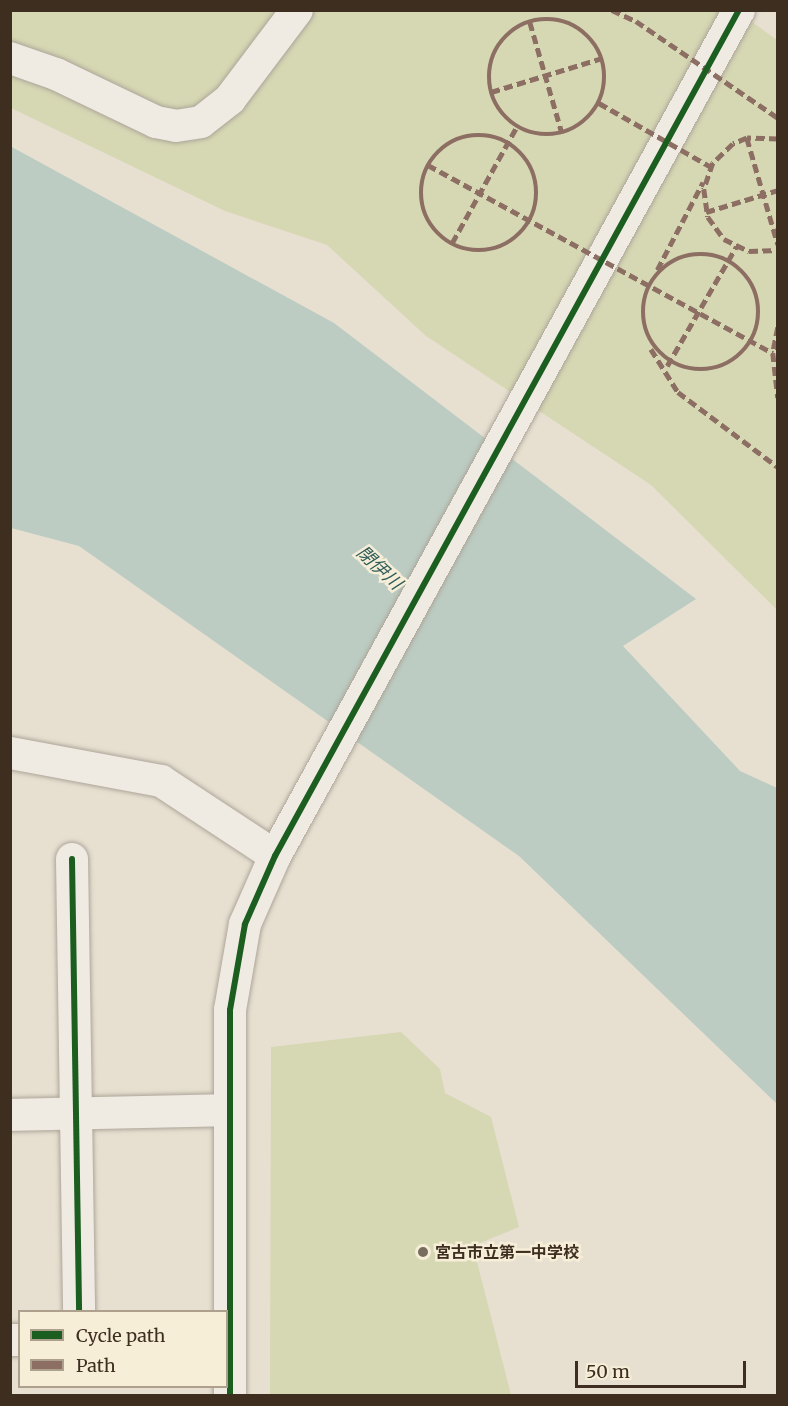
<!DOCTYPE html>
<meta charset="utf-8">
<style>
body{margin:0}
#map{position:relative;width:788px;height:1406px;overflow:hidden;background:#e7e0d1;font-family:Merriweather,"Noto Sans JP",serif}
div>[style]{position:absolute}
.green>*{inset:0;background:#d6d7b3}
.water>*{inset:0;background:#bcccc2}
.roads{filter:drop-shadow(0 0 2px #ada599) drop-shadow(0 0 2px #ada599)}
.minor>*{height:32px;margin:-16px;padding:0 16px;transform-origin:16px;border-radius:16px;background:#efebe3}
.quiet>*{height:4.5px;margin-top:-2.25px;transform-origin:0;background:repeating-linear-gradient(90deg,#8d6e63 0 9px,transparent 0 13.5px)}
.quiet>.ring{margin:-2.25px;padding:0;box-sizing:content-box;background:none;border:4.5px solid #8d6e63;border-radius:50%}
.cycleway>*{height:6px;margin:-3px;padding:0 3px;transform-origin:3px;border-radius:3px;background:#1b5e20}
.dots>*{width:16px;height:16px;translate:-50% -50%;box-sizing:border-box;border:3px solid #f7eed8;border-radius:50%}
span{translate:-50% -50%;white-space:nowrap;text-align:center;line-height:1.15;-webkit-text-stroke:5px #f7eed8;paint-order:stroke}
.poi-label{font-size:16px;color:#3d2e20;font-weight:700}
.left{translate:0 -50%;text-align:left}
.water-label{font-size:18px;color:#2f5d5a;font-style:italic}
.frame{position:absolute;inset:0;border:12px solid #3d2e20;pointer-events:none}
.legend{position:absolute;left:18px;top:1310px;width:210px;height:78px;box-sizing:border-box;background:#f7eed8;border:2px solid #ada18e;margin:0;padding:8px 10px;list-style:none;font-size:18px;color:#3d2e20}
.legend li{display:flex;align-items:center;gap:12px;height:30px}
.legend b{width:30px;border:2px solid #ada18e}
.scale{position:absolute;left:575px;top:1361px;width:171px;height:27px;box-sizing:border-box;border:3px solid #3d2e20;border-top:0;padding-left:8px;font-size:18px;line-height:21px;white-space:nowrap;color:#3d2e20;-webkit-text-stroke:4px #f7eed8;paint-order:stroke}
</style>
<div id="map">
<div class="green">
<i style="clip-path:polygon(11px 11px,737px 11px,777px 40px,777px 610px,651px 485px,426px 336px,327px 245px,225px 211px,11px 108px)"></i>
<i style="clip-path:polygon(401px 1032px,440px 1069px,445px 1093px,491px 1117px,519px 1227px,473px 1246px,511px 1395px,270px 1395px,271px 1047px)"></i>
</div>
<div class="water">
<i style="clip-path:polygon(10px 146px,334px 323px,696px 599px,623px 646px,740px 771px,777px 788px,777px 1104px,519px 856px,79px 546px,11px 528px)"></i>
</div>
<div class="roads">
<div class="minor">
<i style="left:10px;top:58px;width:49px;rotate:19.2deg"></i>
<i style="left:56px;top:74px;width:111px;rotate:25.6deg"></i>
<i style="left:156px;top:122px;width:20px;rotate:11deg"></i>
<i style="left:176px;top:126px;width:25px;rotate:-9deg"></i>
<i style="left:201px;top:122px;width:37px;rotate:-38deg"></i>
<i style="left:230px;top:99px;width:111px;rotate:-53deg"></i>
<i style="left:10px;top:753px;width:154px;rotate:10.5deg"></i>
<i style="left:161px;top:781px;width:136px;rotate:33.3deg"></i>
<i style="left:72px;top:859px;width:453px;rotate:89.1deg"></i>
<i style="left:10px;top:1115px;width:220px;rotate:-1.3deg"></i>
<i style="left:10px;top:1340px;width:10px"></i>
<i style="left:230px;top:1396px;width:386px;rotate:-90deg"></i>
<i style="left:230px;top:1010px;width:87px;rotate:-80.1deg"></i>
<i style="left:245px;top:924px;width:74px;rotate:-66.2deg"></i>
<i style="left:275px;top:856px;width:965px;rotate:-61.26deg"></i>
</div>
</div>
<div class="quiet">
<i style="left:612px;top:10px;width:26px;rotate:25deg"></i>
<i style="left:636px;top:21px;width:172px;rotate:34.3deg"></i>
<i class="ring" style="left:489px;top:19px;width:111.5px;height:111.5px"></i>
<i style="left:530px;top:22px;width:116px;rotate:73.9deg"></i>
<i style="left:491px;top:92px;width:116px;rotate:-17deg"></i>
<i style="left:599px;top:103px;width:129px;rotate:29.7deg"></i>
<i class="ring" style="left:421px;top:135px;width:111.5px;height:111.5px"></i>
<i style="left:747px;top:138px;width:111px;rotate:73.8deg"></i>
<i style="left:778px;top:139px;width:31px;rotate:-178deg"></i>
<i style="left:747px;top:138px;width:15px;rotate:157deg"></i>
<i style="left:733px;top:144px;width:28px;rotate:136deg"></i>
<i style="left:713px;top:163px;width:28px;rotate:109deg"></i>
<i style="left:704px;top:189px;width:28px;rotate:82deg"></i>
<i style="left:708px;top:217px;width:27px;rotate:54deg"></i>
<i style="left:724px;top:239px;width:28px;rotate:26deg"></i>
<i style="left:749px;top:251px;width:29px;rotate:-2deg"></i>
<i style="left:428px;top:165px;width:393px;rotate:28.6deg"></i>
<i style="left:706px;top:212px;width:75px;rotate:-17deg"></i>
<i style="left:452px;top:243px;width:134px;rotate:-60.9deg"></i>
<i class="ring" style="left:643px;top:254px;width:111.5px;height:111.5px"></i>
<i style="left:657px;top:270px;width:99px;rotate:-62.4deg"></i>
<i style="left:778px;top:327px;width:26px;rotate:101deg"></i>
<i style="left:773px;top:353px;width:45px;rotate:83.7deg"></i>
<i style="left:651px;top:349px;width:51px;rotate:57.9deg"></i>
<i style="left:678px;top:392px;width:125px;rotate:36.9deg"></i>
<i style="left:667px;top:366px;width:138px;rotate:-59.9deg"></i>
</div>
<div class="cycleway">
<i style="left:72px;top:859px;width:453px;rotate:89.1deg"></i>
<i style="left:230px;top:1396px;width:386px;rotate:-90deg"></i>
<i style="left:230px;top:1010px;width:87px;rotate:-80.1deg"></i>
<i style="left:245px;top:924px;width:74px;rotate:-66.2deg"></i>
<i style="left:275px;top:856px;width:965px;rotate:-61.26deg"></i>
</div>
<div class="dots">
<i style="left:423px;top:1252px;background:#786c5e"></i>
</div>
<div class="poi-label">
<span class="left" style="left:435px;top:1252px">宮古市立第一中学校</span>
</div>
<div class="water-label">
<span style="left:379px;top:568px;rotate:43deg">閉伊川</span>
</div>
<div class="frame"></div>
<ul class="legend">
<li><b style="height:8px;background:#1b5e20"></b>Cycle path</li>
<li><b style="height:8px;background:#8d6e63"></b>Path</li>
</ul>
<div class="scale">50 m</div>
</div>
